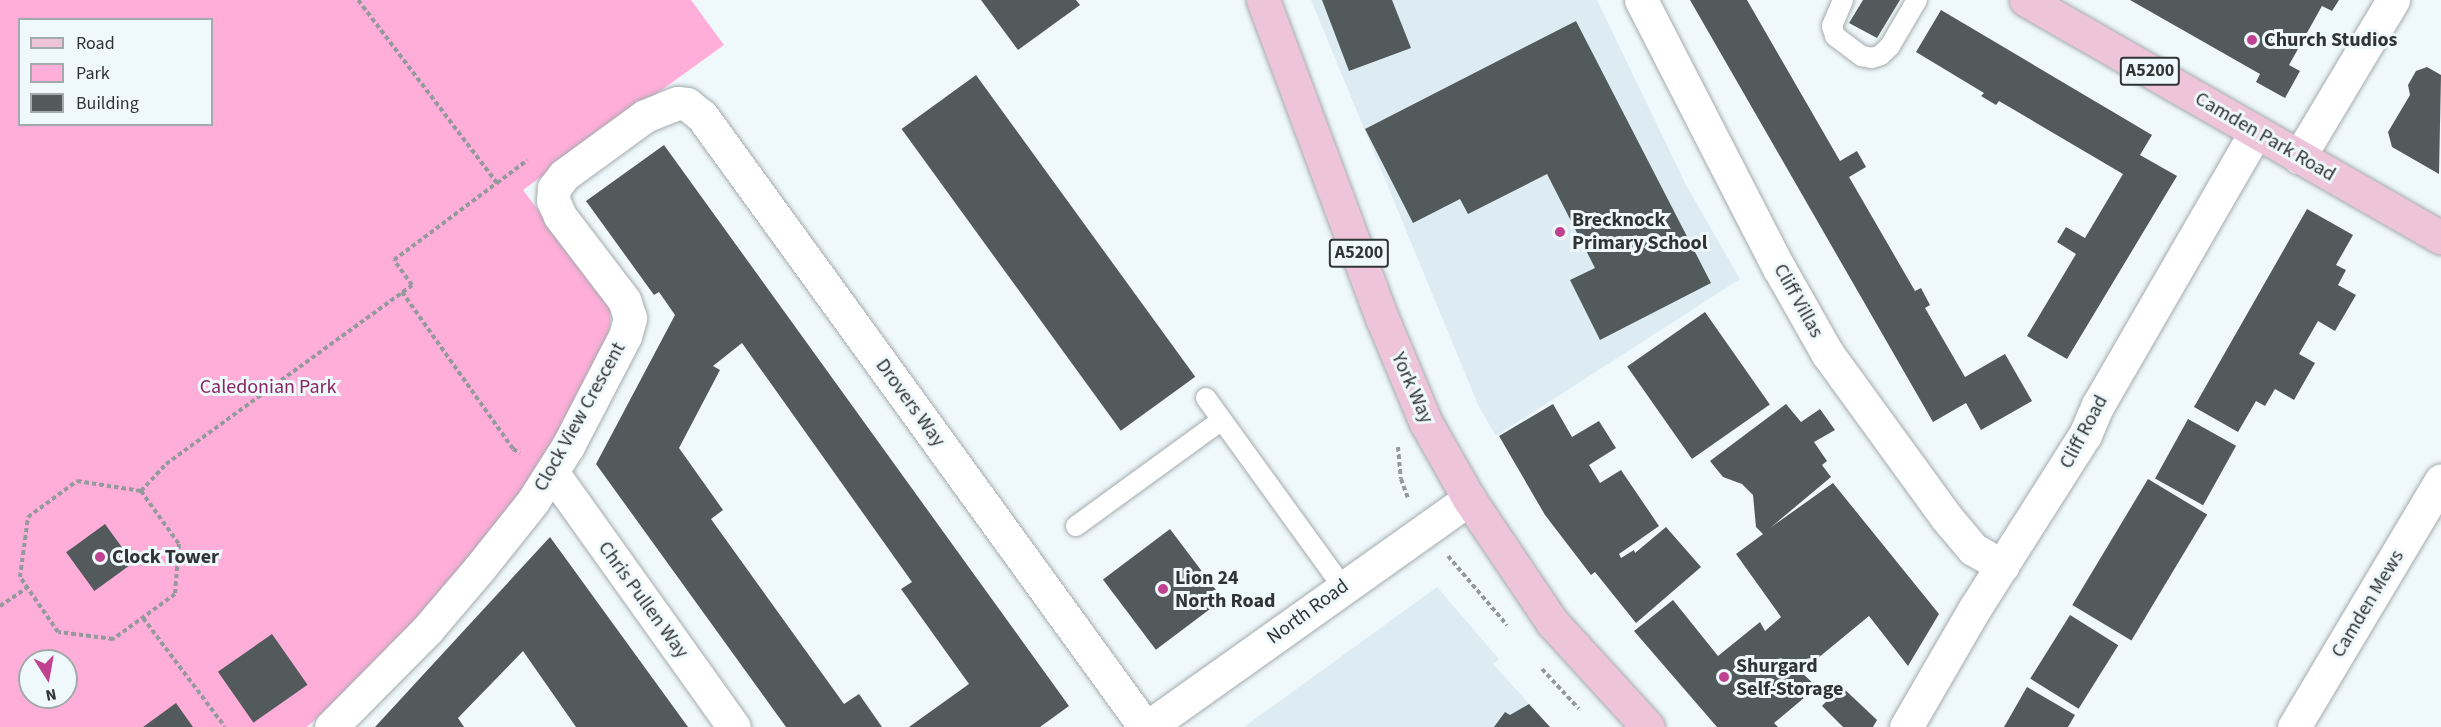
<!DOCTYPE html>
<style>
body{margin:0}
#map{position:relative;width:2441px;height:727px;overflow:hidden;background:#eff8fa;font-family:"Source Sans 3",sans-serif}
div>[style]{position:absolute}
.built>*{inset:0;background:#dcecf2}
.green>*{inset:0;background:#feaed9}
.building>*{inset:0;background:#535a5c;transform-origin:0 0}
.path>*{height:4px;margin-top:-2px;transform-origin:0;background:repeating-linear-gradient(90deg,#949a9c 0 4.5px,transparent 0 7.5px)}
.roads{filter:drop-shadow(0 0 2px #a4abae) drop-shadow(0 0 2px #a4abae)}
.service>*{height:20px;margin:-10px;padding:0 10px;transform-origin:10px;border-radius:10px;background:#fff}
.minor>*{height:33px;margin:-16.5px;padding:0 16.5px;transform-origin:16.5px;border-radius:16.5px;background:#fff}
.tertiary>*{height:33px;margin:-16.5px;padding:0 16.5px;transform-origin:16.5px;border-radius:16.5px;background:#fff}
.primary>*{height:33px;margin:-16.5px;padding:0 16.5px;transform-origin:16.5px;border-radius:16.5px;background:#edc4da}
.dots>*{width:16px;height:16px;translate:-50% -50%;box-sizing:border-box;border:3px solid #eff8fa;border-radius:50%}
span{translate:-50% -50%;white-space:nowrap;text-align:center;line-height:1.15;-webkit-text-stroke:6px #eff8fa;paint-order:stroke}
.shield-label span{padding:2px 4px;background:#eff8fa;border:2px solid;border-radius:4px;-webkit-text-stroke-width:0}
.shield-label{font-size:18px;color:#313435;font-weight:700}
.poi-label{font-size:20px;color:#313435;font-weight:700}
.left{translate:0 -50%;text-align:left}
.street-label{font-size:20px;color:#313435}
.park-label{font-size:20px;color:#892764}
.legend{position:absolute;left:18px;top:18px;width:195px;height:108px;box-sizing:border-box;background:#eff8fa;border:2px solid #a3aaab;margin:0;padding:8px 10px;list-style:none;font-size:18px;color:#313435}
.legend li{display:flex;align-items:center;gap:12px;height:30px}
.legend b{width:30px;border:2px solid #a3aaab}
.north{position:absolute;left:18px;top:649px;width:60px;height:60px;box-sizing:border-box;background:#eff8fa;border:2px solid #a3aaab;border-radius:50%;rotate:169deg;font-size:16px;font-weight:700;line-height:24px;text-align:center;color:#313435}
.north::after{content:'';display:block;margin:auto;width:21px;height:27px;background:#bf418f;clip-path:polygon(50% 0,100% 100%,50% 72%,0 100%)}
</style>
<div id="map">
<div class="built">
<i style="clip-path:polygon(1311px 0,1597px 0,1686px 185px,1740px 279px,1496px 436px,1479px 407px)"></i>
<i style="clip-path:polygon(1437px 587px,1499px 659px,1493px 664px,1550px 727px,1244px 727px)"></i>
</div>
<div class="green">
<i style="clip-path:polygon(evenodd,0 0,691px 0,724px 45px,523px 190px,611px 306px,610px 337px,556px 442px,472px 563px,367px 671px,307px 727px,0 727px,0 0,20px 20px,212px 20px,212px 124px,20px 124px,20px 20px,0 0,30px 661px,66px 661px,66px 697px,30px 697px,30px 661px)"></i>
</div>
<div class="building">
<i style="clip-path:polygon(981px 0,1076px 0,1080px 5px,1018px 50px)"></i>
<i style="clip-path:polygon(1322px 0,1392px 0,1411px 48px,1349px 71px)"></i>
<i style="clip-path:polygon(1690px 0,1747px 0,1840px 161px,1857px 151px,1866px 167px,1849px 177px,1915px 291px,1921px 288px,1930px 305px,1925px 308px,1965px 377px,2005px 354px,2032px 401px,1981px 430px,1966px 403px,1933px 422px)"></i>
<i style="clip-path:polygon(1863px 0,1900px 0,1877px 38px,1849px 23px)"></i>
<i style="clip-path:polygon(2130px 0,2339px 0,2332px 11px,2322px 6px,2289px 65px,2300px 71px,2285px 98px,2256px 82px,2260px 74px)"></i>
<i style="clip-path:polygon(1941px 10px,2152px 135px,2140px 155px,2177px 176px,2067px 359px,2027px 336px,2076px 254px,2057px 242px,2066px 227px,2085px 238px,2123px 174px,1999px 101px,1996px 105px,1981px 96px,1984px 93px,1916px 52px)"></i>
<i style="clip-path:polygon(1576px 21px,1711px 283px,1600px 340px,1570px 280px,1595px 268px,1547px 174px,1468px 214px,1460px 199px,1413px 223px,1365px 129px)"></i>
<i style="clip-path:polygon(2427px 67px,2441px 75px,2439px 174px,2392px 147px,2388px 132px,2410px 95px,2408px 85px,2416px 71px)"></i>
<i style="left:976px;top:75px;width:373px;height:92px;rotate:54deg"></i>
<i style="clip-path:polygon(664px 145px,1069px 706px,1040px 727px,909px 727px,969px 684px,901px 589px,912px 582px,742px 343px,713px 366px,720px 370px,679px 448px,723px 510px,711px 519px,844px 704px,859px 694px,882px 727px,786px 727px,596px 464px,675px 315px,659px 292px,654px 295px,586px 201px)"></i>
<i style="clip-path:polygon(2307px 209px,2353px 235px,2336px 265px,2346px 270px,2338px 285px,2356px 295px,2335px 331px,2318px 321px,2299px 354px,2315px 363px,2294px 400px,2275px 389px,2265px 406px,2256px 401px,2238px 432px,2194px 407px)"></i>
<i style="left:1705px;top:312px;width:113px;height:95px;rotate:55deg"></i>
<i style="clip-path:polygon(1553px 404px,1572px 437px,1599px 421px,1616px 448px,1589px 465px,1600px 483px,1621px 470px,1659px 526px,1619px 554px,1621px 558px,1634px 550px,1635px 553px,1666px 527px,1701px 567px,1636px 623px,1595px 572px,1591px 575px,1545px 515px,1499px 436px)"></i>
<i style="clip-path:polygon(1786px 404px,1801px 422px,1820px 409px,1835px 430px,1814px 442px,1827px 461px,1822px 465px,1831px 477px,1770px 528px,1833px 483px,1939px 614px,1908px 666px,1869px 616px,1801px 672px,1817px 687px,1774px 723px,1778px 727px,1717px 727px,1634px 631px,1673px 600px,1718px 656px,1760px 622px,1765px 631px,1781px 617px,1736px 554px,1763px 534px,1756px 527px,1753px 495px,1742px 484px,1723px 477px,1710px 461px)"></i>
<i style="left:2188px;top:419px;width:55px;height:68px;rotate:29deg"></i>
<i style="left:2148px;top:479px;width:69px;height:147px;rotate:31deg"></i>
<i style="left:105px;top:524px;width:48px;height:48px;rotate:54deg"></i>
<i style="left:1170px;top:529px;width:88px;height:84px;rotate:53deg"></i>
<i style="clip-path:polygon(550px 537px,688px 727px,576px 727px,523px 651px,458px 718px,464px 727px,375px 727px)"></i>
<i style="left:2070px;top:615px;width:57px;height:75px;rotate:32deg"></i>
<i style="left:272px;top:634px;width:62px;height:66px;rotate:55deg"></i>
<i style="clip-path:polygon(1841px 686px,1877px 720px,1873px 727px,1843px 727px,1822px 706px)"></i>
<i style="clip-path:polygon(2027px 687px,2075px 715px,2068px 727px,2004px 727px)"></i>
<i style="clip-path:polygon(176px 703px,193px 727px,143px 727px)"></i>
<i style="clip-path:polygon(1529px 704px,1550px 727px,1494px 727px,1505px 712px,1510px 715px)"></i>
</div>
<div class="path">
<i style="left:497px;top:183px;width:38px;rotate:-37deg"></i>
<i style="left:402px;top:292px;width:192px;rotate:54.7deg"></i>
<i style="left:513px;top:449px;width:8px;rotate:30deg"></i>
<i style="left:1398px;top:447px;width:32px;rotate:85deg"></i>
<i style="left:1401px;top:479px;width:20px;rotate:70deg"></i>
<i style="left:77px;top:481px;width:65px;rotate:8.9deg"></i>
<i style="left:141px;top:491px;width:65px;rotate:54.4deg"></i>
<i style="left:179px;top:544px;width:50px;rotate:94.6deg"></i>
<i style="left:175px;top:594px;width:77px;rotate:144deg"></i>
<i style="left:113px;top:639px;width:55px;rotate:-172.7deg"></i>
<i style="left:58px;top:632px;width:67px;rotate:-124.6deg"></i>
<i style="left:20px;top:577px;width:61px;rotate:-82.4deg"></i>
<i style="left:28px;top:517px;width:61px;rotate:-36.3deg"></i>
<i style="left:141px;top:491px;width:37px;rotate:-47deg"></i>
<i style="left:166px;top:464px;width:304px;rotate:-36deg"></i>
<i style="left:412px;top:285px;width:31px;rotate:-126deg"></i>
<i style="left:394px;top:260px;width:129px;rotate:-36.8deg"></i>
<i style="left:497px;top:183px;width:230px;rotate:-127.2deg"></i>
<i style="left:1448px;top:556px;width:91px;rotate:49.5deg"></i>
<i style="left:0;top:606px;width:32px;rotate:-34deg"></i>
<i style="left:143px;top:618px;width:136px;rotate:53deg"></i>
<i style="left:1542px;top:669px;width:54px;rotate:47.2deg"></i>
</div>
<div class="roads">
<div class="service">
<i style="left:1843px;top:0;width:28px;rotate:113deg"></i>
<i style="left:1832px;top:26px;width:10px;rotate:73deg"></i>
<i style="left:1835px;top:36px;width:34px;rotate:37deg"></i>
<i style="left:1862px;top:56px;width:10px;rotate:11deg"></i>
<i style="left:1872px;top:58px;width:9px;rotate:-18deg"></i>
<i style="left:1881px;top:55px;width:13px;rotate:-45deg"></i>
<i style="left:1890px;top:46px;width:53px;rotate:-59.6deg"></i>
<i style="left:1206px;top:398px;width:233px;rotate:54.1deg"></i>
<i style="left:1076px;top:526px;width:180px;rotate:-36deg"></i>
</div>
<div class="minor">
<i style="left:1641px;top:0;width:301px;rotate:62.8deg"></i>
<i style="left:1779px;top:268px;width:98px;rotate:60.5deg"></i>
<i style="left:1827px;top:353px;width:203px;rotate:54deg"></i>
<i style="left:1946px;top:517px;width:42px;rotate:49.8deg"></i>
<i style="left:1973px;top:549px;width:34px;rotate:30deg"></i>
<i style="left:2299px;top:157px;width:183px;rotate:-59.1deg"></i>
<i style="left:552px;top:472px;width:313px;rotate:54.5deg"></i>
<i style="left:331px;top:727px;width:136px;rotate:-45.3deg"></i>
<i style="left:427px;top:630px;width:80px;rotate:-49.6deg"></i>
<i style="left:479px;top:569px;width:87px;rotate:-51.5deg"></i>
<i style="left:533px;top:501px;width:65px;rotate:-57.5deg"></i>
<i style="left:568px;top:446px;width:124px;rotate:-62.6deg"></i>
<i style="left:625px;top:336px;width:19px;rotate:-74deg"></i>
<i style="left:630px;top:318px;width:19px;rotate:-108deg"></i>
<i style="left:624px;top:300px;width:106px;rotate:-127.3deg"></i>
<i style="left:560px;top:216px;width:17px;rotate:-114deg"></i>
<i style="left:553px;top:200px;width:12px;rotate:-85deg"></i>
<i style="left:554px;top:188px;width:16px;rotate:-52deg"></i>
<i style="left:564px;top:175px;width:100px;rotate:-36.1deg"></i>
<i style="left:645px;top:116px;width:35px;rotate:-22deg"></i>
<i style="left:678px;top:103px;width:9px;rotate:6deg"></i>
<i style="left:687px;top:104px;width:19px;rotate:39deg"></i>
<i style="left:702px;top:116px;width:755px;rotate:54.06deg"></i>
<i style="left:1906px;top:727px;width:138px;rotate:-59.9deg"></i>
<i style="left:1975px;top:608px;width:205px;rotate:-57.6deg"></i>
<i style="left:2085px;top:435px;width:33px;rotate:-67deg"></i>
<i style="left:2098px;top:405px;width:314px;rotate:-60deg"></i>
<i style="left:2294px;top:727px;width:287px;rotate:-59.2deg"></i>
</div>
<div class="tertiary">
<i style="left:1148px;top:727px;width:394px;rotate:-35.4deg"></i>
</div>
<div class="primary">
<i style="left:1263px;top:0;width:340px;rotate:69.5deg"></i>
<i style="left:1382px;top:318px;width:114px;rotate:67.3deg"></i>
<i style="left:1426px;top:423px;width:87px;rotate:60.5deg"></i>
<i style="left:1469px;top:499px;width:148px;rotate:56deg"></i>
<i style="left:1552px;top:622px;width:142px;rotate:47.6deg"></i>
<i style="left:2026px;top:0;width:478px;rotate:29.8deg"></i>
</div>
</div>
<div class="dots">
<i style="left:2252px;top:40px;background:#bf418f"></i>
<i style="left:1560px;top:232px;background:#bf418f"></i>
<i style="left:100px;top:557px;background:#bf418f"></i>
<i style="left:1163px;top:589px;background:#bf418f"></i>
<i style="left:1724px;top:677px;background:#bf418f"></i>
</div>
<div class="shield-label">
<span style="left:2150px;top:71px">A5200</span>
<span style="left:1359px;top:253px">A5200</span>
</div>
<div class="poi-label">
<span class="left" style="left:2264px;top:40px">Church Studios</span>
<span class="left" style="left:1572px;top:232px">Brecknock<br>Primary School</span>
<span class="left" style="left:112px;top:557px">Clock Tower</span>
<span class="left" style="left:1175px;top:590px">Lion 24<br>North Road</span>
<span class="left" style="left:1736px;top:678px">Shurgard<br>Self-Storage</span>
</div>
<div class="street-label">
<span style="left:2265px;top:137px;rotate:30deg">Camden Park Road</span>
<span style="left:1798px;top:301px;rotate:61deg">Cliff Villas</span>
<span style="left:1412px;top:388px;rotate:66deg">York Way</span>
<span style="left:910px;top:403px;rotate:54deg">Drovers Way</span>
<span style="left:580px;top:417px;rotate:-61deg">Clock View Crescent</span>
<span style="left:2084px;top:432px;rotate:-62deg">Cliff Road</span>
<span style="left:643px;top:600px;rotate:54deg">Chris Pullen Way</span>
<span style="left:2368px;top:604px;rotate:-59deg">Camden Mews</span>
<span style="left:1308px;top:612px;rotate:-36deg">North Road</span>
</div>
<div class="park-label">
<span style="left:268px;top:387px">Caledonian Park</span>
</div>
<ul class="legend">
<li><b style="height:8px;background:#edc4da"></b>Road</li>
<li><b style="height:16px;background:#feaed9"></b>Park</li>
<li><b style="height:16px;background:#535a5c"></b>Building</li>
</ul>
<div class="north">N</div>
</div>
